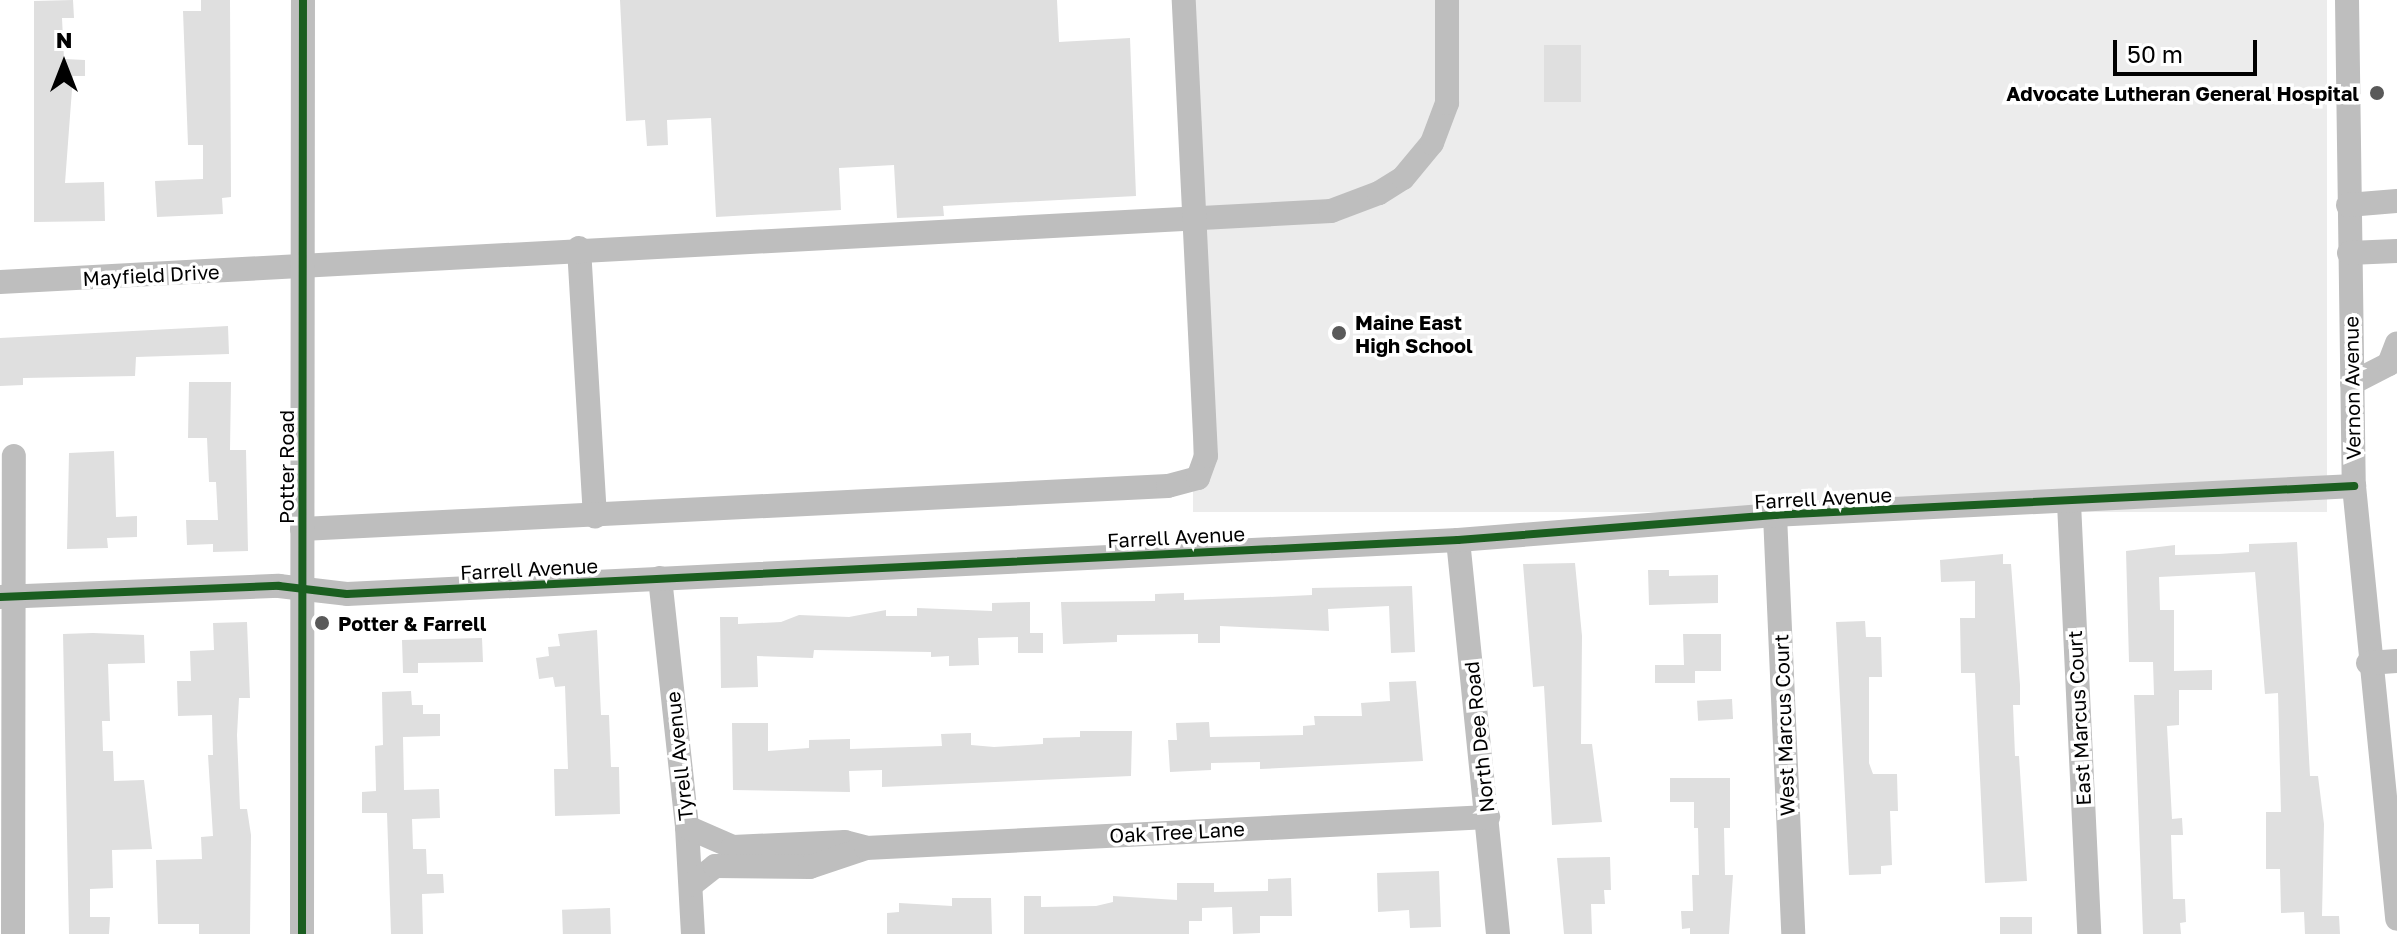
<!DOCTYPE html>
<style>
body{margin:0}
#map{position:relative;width:2397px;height:934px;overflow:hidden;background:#fff;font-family:"Golos Text",sans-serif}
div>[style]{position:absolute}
.green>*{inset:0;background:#ececec;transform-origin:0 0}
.building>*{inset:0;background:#dfdfdf;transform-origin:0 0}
.minor>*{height:24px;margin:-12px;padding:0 12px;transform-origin:12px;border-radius:12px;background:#bebebe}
.cycleway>*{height:8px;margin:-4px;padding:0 4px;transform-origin:4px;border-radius:4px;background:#1b5e20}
.dots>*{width:22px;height:22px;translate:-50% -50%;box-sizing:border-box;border:4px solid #fff;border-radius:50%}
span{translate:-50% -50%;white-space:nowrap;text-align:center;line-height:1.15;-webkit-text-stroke:7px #fff;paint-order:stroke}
.poi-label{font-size:20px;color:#000;font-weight:700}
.right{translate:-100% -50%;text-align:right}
.left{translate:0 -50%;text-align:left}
.street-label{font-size:20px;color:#000}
.north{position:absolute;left:24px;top:24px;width:80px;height:80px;-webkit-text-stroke:6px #fff;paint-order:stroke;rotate:0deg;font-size:22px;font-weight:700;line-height:32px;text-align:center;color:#000}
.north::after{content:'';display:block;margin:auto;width:28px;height:36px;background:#000;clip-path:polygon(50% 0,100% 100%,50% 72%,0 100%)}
.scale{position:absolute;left:2113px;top:40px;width:144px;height:36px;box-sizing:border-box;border:4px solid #000;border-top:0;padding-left:10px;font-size:24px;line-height:28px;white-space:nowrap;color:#000;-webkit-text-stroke:6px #fff;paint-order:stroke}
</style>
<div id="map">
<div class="green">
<i style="left:1193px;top:0;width:1134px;height:512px"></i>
</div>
<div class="building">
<i style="clip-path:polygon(73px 0,74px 18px,62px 18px,64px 59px,85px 60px,85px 76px,73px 76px,65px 183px,104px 182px,105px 221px,34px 222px,34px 1px)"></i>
<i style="clip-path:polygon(201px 0,230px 0,231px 197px,222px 198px,223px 214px,157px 217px,155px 181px,203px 179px,203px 145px,188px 145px,183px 11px,201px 11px)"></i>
<i style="clip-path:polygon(620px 0,1057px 0,1059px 42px,1130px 38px,1136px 196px,943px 206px,944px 216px,897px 218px,894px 165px,839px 168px,841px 210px,716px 217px,711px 118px,667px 120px,668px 145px,647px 146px,645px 120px,626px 121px)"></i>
<i style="left:1544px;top:45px;width:37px;height:57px"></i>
<i style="clip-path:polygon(228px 326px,229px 354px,136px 357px,135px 376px,23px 378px,23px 385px,0 386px,0 338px)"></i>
<i style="clip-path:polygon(189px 382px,231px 382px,230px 450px,246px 450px,248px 551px,213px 552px,213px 544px,187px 545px,186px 520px,218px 520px,216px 482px,209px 482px,207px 438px,188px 438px)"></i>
<i style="clip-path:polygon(114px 451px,116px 517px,137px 516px,137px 537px,107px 538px,108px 548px,67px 549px,69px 453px)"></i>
<i style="clip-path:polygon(2297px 542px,2310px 776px,2318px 776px,2324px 824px,2322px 916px,2339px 916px,2340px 934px,2305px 934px,2304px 912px,2281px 913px,2280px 869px,2266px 869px,2266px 812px,2281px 812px,2278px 693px,2265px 694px,2255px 572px,2159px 577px,2160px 610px,2174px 610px,2174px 671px,2212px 670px,2212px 690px,2179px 690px,2179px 725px,2167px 726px,2172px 819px,2182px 818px,2183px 835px,2171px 835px,2173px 899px,2185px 899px,2186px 922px,2180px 923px,2181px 934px,2143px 934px,2134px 695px,2154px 695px,2153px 662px,2129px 662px,2126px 551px,2175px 545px,2175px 555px,2219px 554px,2249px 552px,2249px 544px)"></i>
<i style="clip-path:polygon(2003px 554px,2003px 564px,2011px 564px,2020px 685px,2020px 705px,2013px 705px,2015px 756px,2019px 756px,2027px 881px,1985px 883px,1975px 673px,1961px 673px,1960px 618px,1975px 618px,1975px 581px,1941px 582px,1940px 560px)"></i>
<i style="clip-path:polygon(1575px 563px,1582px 636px,1581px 744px,1592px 744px,1602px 822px,1552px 825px,1544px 686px,1533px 687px,1523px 564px)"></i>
<i style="clip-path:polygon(1648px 570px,1669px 570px,1669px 576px,1718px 575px,1718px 603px,1649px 605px)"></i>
<i style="clip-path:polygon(1412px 586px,1415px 652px,1391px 653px,1389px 606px,1328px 609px,1329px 631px,1220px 626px,1220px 643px,1198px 643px,1198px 634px,1117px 635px,1117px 642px,1063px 644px,1061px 602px,1155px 601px,1155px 594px,1184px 593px,1184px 600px,1269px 597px,1312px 595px,1312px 588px)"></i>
<i style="clip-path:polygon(1030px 602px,1030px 633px,1043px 633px,1043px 653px,1018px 653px,1018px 637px,978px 638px,979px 665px,949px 666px,949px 656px,931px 657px,931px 652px,814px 650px,813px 658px,757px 656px,758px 687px,721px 688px,720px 617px,738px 617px,738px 624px,781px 622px,799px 615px,849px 617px,886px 610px,886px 616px,917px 616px,917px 608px,992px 611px,992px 603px)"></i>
<i style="clip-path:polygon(1865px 621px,1866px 637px,1881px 637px,1882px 677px,1869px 677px,1869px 763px,1873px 774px,1897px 774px,1898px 811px,1890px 811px,1892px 865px,1881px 866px,1881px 874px,1849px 875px,1836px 622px)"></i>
<i style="clip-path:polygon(247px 622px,250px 698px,239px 698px,237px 735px,240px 809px,247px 809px,251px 835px,250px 934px,199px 934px,199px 924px,158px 924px,156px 860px,202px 859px,201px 837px,213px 836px,208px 755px,213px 755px,212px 715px,178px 716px,177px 681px,191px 681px,190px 651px,214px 650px,213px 623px)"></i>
<i style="clip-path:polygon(597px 630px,601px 715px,609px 715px,611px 767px,619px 767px,620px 814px,555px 816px,554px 769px,568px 769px,565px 686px,555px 687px,553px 677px,539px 679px,536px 658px,549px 656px,548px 647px,560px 646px,558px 634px)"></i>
<i style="clip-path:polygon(93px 633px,144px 635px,145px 663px,108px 664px,110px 721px,102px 721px,103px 751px,113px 751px,114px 781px,144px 780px,152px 849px,112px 850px,113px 888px,90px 889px,90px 917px,110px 917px,109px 934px,69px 934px,63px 634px)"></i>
<i style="clip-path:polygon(1683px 634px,1721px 634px,1721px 671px,1695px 671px,1695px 683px,1655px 683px,1655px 665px,1684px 665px)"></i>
<i style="clip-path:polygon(482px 638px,483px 662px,418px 663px,418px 673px,403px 673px,402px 640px)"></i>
<i style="clip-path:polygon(1416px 681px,1423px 761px,1260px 769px,1260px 762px,1211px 763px,1211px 770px,1170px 772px,1168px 740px,1177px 740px,1176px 723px,1209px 722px,1210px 737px,1303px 735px,1303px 726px,1315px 725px,1314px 716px,1362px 716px,1361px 703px,1390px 701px,1389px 682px)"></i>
<i style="clip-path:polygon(411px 691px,412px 705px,423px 705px,423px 714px,440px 714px,440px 736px,403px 737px,404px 790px,439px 789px,440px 818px,412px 819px,413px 849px,426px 849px,427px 874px,443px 874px,444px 893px,422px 894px,423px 934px,391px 934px,387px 813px,362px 813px,362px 792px,376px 791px,375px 746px,383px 745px,382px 692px)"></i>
<i style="left:1732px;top:699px;width:20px;height:35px;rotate:87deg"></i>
<i style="clip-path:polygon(732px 723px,768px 723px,768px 751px,809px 748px,809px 740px,850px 739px,850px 749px,942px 746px,941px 734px,971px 733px,971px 745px,994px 747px,1043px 744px,1043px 738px,1080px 737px,1080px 731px,1132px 731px,1131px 776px,882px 787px,882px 770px,849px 771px,850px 792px,733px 790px)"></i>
<i style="clip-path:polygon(1670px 778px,1730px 778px,1730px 828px,1724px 828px,1725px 875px,1733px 875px,1729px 934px,1690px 934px,1690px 928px,1682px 929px,1681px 911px,1693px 911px,1692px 875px,1699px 875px,1698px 828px,1694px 828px,1694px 802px,1670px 802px)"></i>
<i style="clip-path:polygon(1610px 857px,1611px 890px,1604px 890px,1605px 904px,1591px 904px,1592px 934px,1564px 934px,1557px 858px)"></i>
<i style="clip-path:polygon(1439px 871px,1441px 927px,1410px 928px,1409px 910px,1378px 912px,1377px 873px)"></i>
<i style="clip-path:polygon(1291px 878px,1292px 916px,1260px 916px,1260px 933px,1233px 934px,1232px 907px,1202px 908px,1202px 921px,1189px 921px,1189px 934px,1024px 934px,1024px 896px,1041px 896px,1041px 907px,1096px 906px,1113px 902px,1113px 896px,1177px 900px,1177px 883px,1214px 883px,1214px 892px,1268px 891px,1268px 879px)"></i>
<i style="clip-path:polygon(952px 898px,991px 898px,992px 934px,887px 934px,887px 913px,899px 912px,899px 903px,952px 906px)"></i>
<i style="left:610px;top:908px;width:26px;height:48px;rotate:88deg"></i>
<i style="left:2000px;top:917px;width:32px;height:17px"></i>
</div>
<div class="minor">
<i style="left:2347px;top:0;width:486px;rotate:89.2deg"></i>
<i style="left:2354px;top:486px;width:435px;rotate:84.3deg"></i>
<i style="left:2348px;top:205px;width:49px;rotate:-4.7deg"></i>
<i style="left:579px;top:248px;width:269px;rotate:86.6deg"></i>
<i style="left:2349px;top:253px;width:48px;rotate:-2.4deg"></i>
<i style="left:0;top:282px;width:1333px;rotate:-3.05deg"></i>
<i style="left:1331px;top:211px;width:51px;rotate:-20.6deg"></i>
<i style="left:1379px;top:193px;width:28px;rotate:-32deg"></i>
<i style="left:1403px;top:178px;width:45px;rotate:-50.4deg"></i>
<i style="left:1432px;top:143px;width:43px;rotate:-69.4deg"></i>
<i style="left:1447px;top:103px;width:103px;rotate:-90deg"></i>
<i style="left:2352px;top:383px;width:42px;rotate:-27.2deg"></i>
<i style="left:2389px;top:364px;width:22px;rotate:-69deg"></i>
<i style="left:2069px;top:503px;width:431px;rotate:87.3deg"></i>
<i style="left:1775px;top:515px;width:419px;rotate:87.5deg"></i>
<i style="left:302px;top:529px;width:867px;rotate:-2.84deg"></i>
<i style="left:1168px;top:486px;width:31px;rotate:-15deg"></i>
<i style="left:1198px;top:478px;width:23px;rotate:-70deg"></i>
<i style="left:1206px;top:456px;width:457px;rotate:-92.8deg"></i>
<i style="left:1458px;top:540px;width:396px;rotate:84.2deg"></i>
<i style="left:660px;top:578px;width:250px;rotate:83.8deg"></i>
<i style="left:687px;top:827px;width:107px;rotate:86.8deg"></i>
<i style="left:0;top:597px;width:279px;rotate:-2.3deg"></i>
<i style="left:279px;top:586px;width:68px;rotate:6.7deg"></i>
<i style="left:347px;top:594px;width:1112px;rotate:-2.78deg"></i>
<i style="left:1458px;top:540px;width:318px;rotate:-4.5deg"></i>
<i style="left:1775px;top:515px;width:580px;rotate:-2.87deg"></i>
<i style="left:2368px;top:663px;width:29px;rotate:-4deg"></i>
<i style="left:687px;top:827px;width:50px;rotate:23.5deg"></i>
<i style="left:733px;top:847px;width:112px;rotate:-2.6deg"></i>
<i style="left:845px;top:842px;width:20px;rotate:15deg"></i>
<i style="left:691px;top:885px;width:31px;rotate:-38deg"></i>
<i style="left:715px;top:866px;width:95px;rotate:0.6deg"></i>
<i style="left:810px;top:867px;width:59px;rotate:-18.7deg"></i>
<i style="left:866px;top:848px;width:623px;rotate:-2.85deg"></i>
<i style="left:13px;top:934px;width:478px;rotate:-89.9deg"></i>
<i style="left:302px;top:934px;width:934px;rotate:-89.94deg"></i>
</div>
<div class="cycleway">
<i style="left:0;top:597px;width:279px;rotate:-2.3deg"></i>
<i style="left:279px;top:586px;width:68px;rotate:6.7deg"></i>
<i style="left:347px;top:594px;width:1112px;rotate:-2.78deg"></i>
<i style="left:1458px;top:540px;width:318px;rotate:-4.5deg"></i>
<i style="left:1775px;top:515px;width:580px;rotate:-2.87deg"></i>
<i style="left:302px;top:934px;width:934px;rotate:-89.94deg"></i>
</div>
<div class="dots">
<i style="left:2377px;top:93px;background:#595959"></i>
<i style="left:1339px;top:333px;background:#595959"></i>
<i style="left:322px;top:623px;background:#595959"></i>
</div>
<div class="poi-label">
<span class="right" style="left:2359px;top:93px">Advocate Lutheran General Hospital</span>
<span class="left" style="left:1355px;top:334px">Maine East<br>High School</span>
<span class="left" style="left:338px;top:623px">Potter &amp; Farrell</span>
</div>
<div class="street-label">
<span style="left:151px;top:275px;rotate:-3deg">Mayfield Drive</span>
<span style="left:2352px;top:388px;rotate:-91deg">Vernon Avenue</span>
<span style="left:286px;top:467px;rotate:-90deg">Potter Road</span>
<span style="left:1823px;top:498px;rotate:-3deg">Farrell Avenue</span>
<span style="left:1176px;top:537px;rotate:-3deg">Farrell Avenue</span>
<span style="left:529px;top:569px;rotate:-3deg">Farrell Avenue</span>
<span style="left:2079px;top:718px;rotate:-93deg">East Marcus Court</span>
<span style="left:1784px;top:725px;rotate:-92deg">West Marcus Court</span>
<span style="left:1479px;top:737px;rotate:-96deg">North Dee Road</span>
<span style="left:679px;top:756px;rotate:-96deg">Tyrell Avenue</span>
<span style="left:1177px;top:832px;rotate:-3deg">Oak Tree Lane</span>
</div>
<div class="north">N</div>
<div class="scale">50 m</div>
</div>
